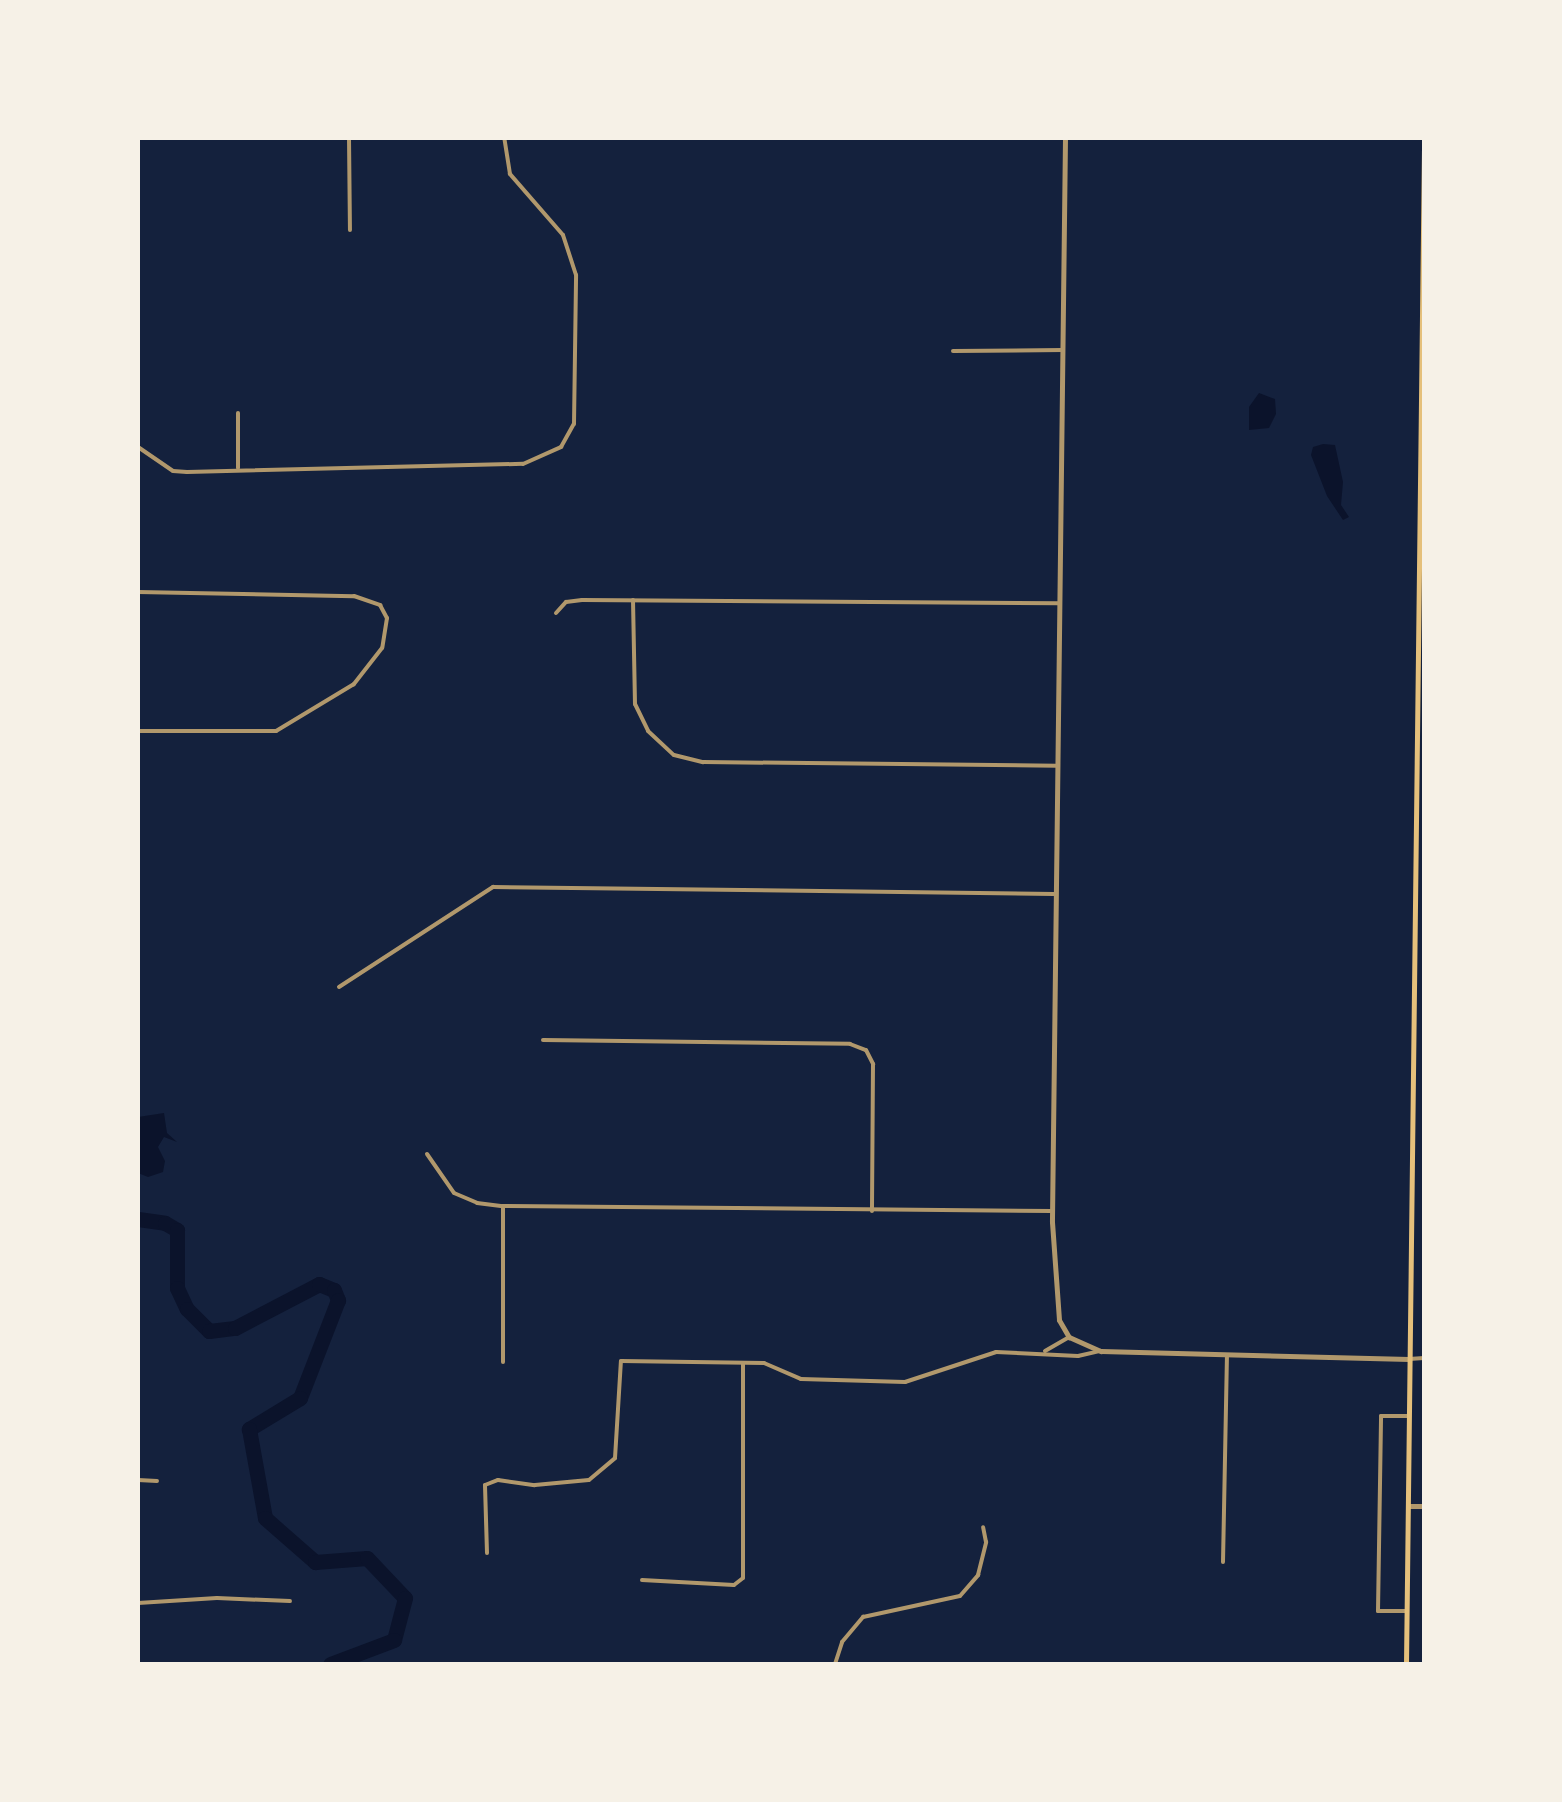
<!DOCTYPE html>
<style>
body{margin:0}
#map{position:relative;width:1562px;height:1802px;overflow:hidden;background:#14213d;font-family:"Source Sans 3",sans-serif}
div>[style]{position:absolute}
.water>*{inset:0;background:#0b132b}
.river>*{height:15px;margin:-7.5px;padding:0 7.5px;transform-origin:7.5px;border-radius:7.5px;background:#0b132b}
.minor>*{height:4px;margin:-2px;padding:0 2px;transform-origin:2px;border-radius:2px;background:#b1986c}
.tertiary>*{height:5px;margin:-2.5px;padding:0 2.5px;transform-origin:2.5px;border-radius:2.5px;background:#b1986c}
.secondary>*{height:5px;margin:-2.5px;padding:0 2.5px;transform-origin:2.5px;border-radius:2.5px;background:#e5c07b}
span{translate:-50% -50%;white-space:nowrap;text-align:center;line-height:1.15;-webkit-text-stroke:10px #f6f1e7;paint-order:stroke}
.frame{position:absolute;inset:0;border:140px solid #f6f1e7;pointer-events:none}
</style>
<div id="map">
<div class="water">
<i style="clip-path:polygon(1259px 393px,1275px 399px,1276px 414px,1269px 428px,1249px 430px,1249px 407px)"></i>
<i style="clip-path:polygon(1323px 444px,1335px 445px,1343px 482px,1341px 505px,1349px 517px,1343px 520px,1327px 496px,1311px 455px,1313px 447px)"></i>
<i style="clip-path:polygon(164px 1113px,167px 1133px,177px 1142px,164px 1137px,158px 1147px,165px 1161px,163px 1172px,148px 1177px,138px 1173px,138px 1117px)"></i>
</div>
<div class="river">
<i style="left:138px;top:1219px;width:27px;rotate:8deg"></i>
<i style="left:165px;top:1223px;width:14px;rotate:30deg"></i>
<i style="left:177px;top:1230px;width:58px;rotate:90deg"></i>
<i style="left:177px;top:1288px;width:23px;rotate:65deg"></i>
<i style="left:187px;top:1309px;width:31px;rotate:45deg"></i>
<i style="left:209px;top:1331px;width:26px;rotate:-7deg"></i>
<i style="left:235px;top:1328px;width:95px;rotate:-27.6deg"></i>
<i style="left:319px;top:1284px;width:16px;rotate:22deg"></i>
<i style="left:334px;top:1290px;width:11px;rotate:68deg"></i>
<i style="left:338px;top:1300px;width:105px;rotate:111.2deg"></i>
<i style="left:300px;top:1398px;width:60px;rotate:148.7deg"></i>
<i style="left:249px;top:1429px;width:90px;rotate:79.8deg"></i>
<i style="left:265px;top:1518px;width:67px;rotate:41.3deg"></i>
<i style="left:315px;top:1562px;width:52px;rotate:-4.4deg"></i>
<i style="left:367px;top:1558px;width:55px;rotate:46.5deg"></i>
<i style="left:405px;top:1598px;width:43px;rotate:104.7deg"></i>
<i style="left:394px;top:1640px;width:68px;rotate:159.4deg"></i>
</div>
<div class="minor">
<i style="left:349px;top:138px;width:92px;rotate:89.4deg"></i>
<i style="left:953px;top:351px;width:110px;rotate:-0.5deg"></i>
<i style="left:138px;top:447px;width:42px;rotate:34.4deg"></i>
<i style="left:173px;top:471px;width:14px;rotate:4deg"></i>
<i style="left:187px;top:472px;width:336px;rotate:-1.4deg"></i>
<i style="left:523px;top:464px;width:42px;rotate:-24.1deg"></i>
<i style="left:561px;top:447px;width:26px;rotate:-61deg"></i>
<i style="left:574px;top:424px;width:149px;rotate:-89.2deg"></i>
<i style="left:576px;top:275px;width:42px;rotate:-108deg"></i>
<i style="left:563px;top:235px;width:81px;rotate:-131deg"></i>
<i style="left:510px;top:174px;width:36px;rotate:-99deg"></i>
<i style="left:238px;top:468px;width:55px;rotate:-90deg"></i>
<i style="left:138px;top:592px;width:216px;rotate:1.1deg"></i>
<i style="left:354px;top:596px;width:28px;rotate:19deg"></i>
<i style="left:380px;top:605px;width:15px;rotate:62deg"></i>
<i style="left:387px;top:618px;width:30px;rotate:99deg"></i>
<i style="left:382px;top:648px;width:46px;rotate:127.9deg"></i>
<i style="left:354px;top:684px;width:91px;rotate:148.9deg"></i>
<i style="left:276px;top:731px;width:138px;rotate:180deg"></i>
<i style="left:633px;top:600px;width:104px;rotate:88.9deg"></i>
<i style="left:635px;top:704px;width:30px;rotate:64deg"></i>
<i style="left:648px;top:731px;width:35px;rotate:43deg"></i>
<i style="left:674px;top:755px;width:30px;rotate:14deg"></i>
<i style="left:703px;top:762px;width:354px;rotate:0.6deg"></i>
<i style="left:556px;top:613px;width:15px;rotate:-48deg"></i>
<i style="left:566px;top:602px;width:16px;rotate:-7deg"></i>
<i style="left:582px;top:600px;width:477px;rotate:0.4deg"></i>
<i style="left:339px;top:987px;width:184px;rotate:-33deg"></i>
<i style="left:493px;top:887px;width:561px;rotate:0.71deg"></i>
<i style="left:543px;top:1040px;width:307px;rotate:0.7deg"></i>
<i style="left:850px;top:1044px;width:17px;rotate:21deg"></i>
<i style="left:866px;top:1050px;width:16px;rotate:63deg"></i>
<i style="left:873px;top:1064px;width:147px;rotate:90.4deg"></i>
<i style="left:427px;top:1154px;width:47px;rotate:55.3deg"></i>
<i style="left:454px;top:1193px;width:25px;rotate:23deg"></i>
<i style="left:477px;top:1203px;width:26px;rotate:7deg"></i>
<i style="left:503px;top:1206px;width:549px;rotate:0.52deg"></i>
<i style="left:503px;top:1206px;width:156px;rotate:90deg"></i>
<i style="left:1045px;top:1351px;width:28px;rotate:-30deg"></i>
<i style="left:1409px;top:1359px;width:15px;rotate:-4deg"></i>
<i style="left:138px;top:1480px;width:19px;rotate:3deg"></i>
<i style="left:487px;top:1553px;width:68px;rotate:-91.7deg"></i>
<i style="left:485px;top:1485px;width:14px;rotate:-21deg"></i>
<i style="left:498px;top:1480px;width:37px;rotate:8deg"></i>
<i style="left:535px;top:1485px;width:54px;rotate:-5.3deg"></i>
<i style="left:589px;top:1480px;width:34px;rotate:-40deg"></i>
<i style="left:615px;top:1458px;width:97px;rotate:-86.5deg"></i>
<i style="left:621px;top:1361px;width:143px;rotate:0.8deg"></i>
<i style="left:764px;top:1363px;width:40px;rotate:23.4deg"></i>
<i style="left:801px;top:1379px;width:104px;rotate:1.7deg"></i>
<i style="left:905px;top:1382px;width:96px;rotate:-18.2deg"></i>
<i style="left:996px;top:1352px;width:82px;rotate:2.8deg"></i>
<i style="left:1078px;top:1356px;width:23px;rotate:-13deg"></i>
<i style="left:1223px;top:1562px;width:206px;rotate:-88.9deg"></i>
<i style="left:642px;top:1580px;width:92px;rotate:3.1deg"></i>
<i style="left:734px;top:1585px;width:11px;rotate:-38deg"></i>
<i style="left:743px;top:1578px;width:215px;rotate:-90deg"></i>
<i style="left:138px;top:1603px;width:79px;rotate:-3.6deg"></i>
<i style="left:217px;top:1598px;width:73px;rotate:2.4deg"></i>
<i style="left:1406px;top:1611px;width:28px;rotate:180deg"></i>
<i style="left:1378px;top:1611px;width:195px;rotate:-89.1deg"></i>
<i style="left:1381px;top:1416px;width:27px"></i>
<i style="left:835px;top:1664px;width:23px;rotate:-72deg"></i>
<i style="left:842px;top:1642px;width:33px;rotate:-50deg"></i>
<i style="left:863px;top:1617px;width:99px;rotate:-12.2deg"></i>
<i style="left:960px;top:1596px;width:28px;rotate:-49deg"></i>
<i style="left:978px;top:1575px;width:34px;rotate:-76deg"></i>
<i style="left:986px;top:1542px;width:15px;rotate:-101deg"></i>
</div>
<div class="tertiary">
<i style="left:1065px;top:138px;width:1084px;rotate:90.69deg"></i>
<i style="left:1052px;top:1222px;width:98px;rotate:85.9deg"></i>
<i style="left:1059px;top:1320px;width:20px;rotate:60deg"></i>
<i style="left:1069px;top:1337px;width:35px;rotate:24deg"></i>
<i style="left:1101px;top:1351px;width:308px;rotate:1.5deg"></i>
<i style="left:1408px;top:1506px;width:16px"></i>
</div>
<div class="secondary">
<i style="left:1406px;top:1664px;width:1514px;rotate:-89.32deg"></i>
</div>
<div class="frame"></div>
</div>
